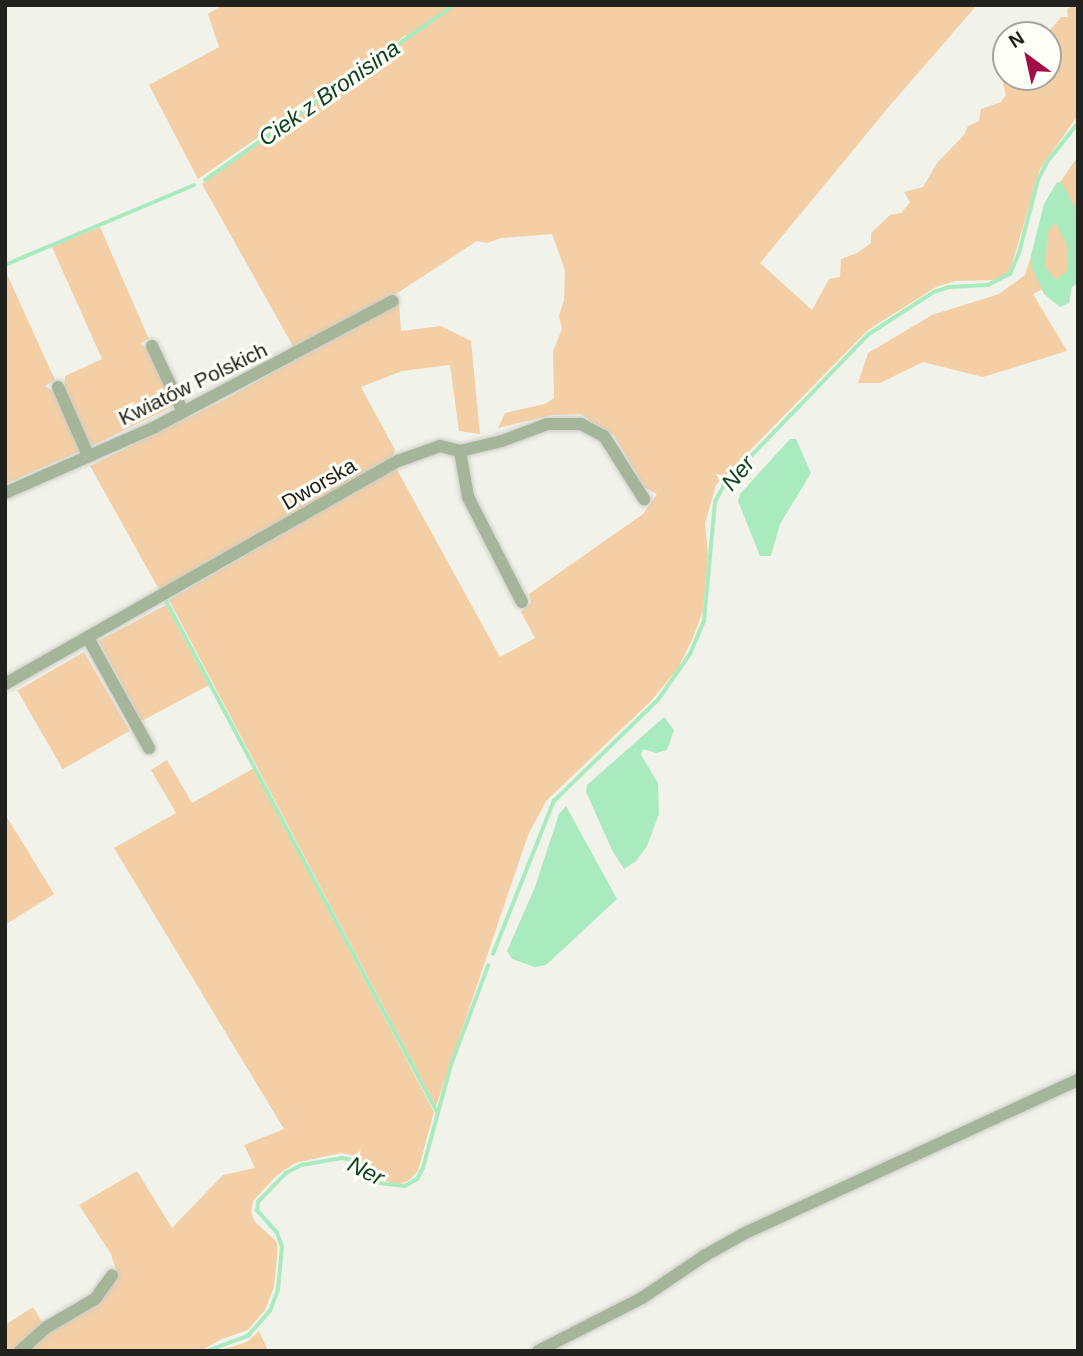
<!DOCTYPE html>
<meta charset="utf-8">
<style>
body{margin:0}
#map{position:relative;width:1083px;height:1356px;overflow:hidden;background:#f1f2ea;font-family:Arial,sans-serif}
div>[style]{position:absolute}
.green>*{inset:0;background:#f4cfa6;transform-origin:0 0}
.water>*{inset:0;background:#a9ebbe}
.stream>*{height:3.5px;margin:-1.75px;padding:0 1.75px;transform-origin:1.75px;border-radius:1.75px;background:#a9ebbe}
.roads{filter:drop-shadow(0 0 2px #ccccc5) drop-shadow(0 0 2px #ccccc5)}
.street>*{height:12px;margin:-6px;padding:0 6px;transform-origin:6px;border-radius:6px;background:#a4b59a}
span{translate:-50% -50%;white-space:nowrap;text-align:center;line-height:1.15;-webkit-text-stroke:6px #fefff7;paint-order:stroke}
.street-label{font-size:21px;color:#21211e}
.water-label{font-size:23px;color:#104225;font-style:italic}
.frame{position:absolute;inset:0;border:7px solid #21211e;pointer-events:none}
.north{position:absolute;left:992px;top:21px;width:70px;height:70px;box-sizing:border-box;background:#fefff7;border:2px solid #a6a6a0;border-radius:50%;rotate:327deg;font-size:19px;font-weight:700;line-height:28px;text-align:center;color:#21211e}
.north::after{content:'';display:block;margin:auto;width:24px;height:32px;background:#a30c47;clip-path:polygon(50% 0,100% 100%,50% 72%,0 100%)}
</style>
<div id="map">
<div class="green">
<i style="clip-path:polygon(223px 5px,977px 5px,892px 103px,760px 263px,812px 310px,829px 279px,840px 277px,841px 259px,857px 253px,871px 243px,871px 233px,890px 215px,901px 213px,910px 202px,904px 192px,923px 187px,937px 163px,964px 135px,968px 126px,979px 121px,981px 109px,1001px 102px,1006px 95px,1002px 80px,1006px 76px,1048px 77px,1046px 35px,1061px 17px,1068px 17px,1067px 10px,1072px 5px,1078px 5px,1078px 115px,1040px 169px,1010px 271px,997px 280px,955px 281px,936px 287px,868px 330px,716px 485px,705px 523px,708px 554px,703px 611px,692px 640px,678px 668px,652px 700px,546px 801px,528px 835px,436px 1106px,169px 600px,396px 468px,500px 657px,535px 638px,521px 612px,531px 602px,529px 594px,643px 514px,657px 494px,645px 488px,614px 435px,580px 414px,552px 415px,498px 428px,505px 413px,545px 404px,554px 398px,553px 351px,562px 329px,559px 316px,564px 300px,565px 270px,552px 234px,501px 238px,487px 243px,477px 241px,399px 292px,294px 348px,202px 184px,409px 37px,406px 35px,198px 179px,149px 85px,219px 47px,208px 14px)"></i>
<i style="clip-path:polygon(1078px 156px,1078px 272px,1033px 294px,1067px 351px,983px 377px,923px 362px,880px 383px,858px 383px,868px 353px,932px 315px,999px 294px,1025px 275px,1050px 197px)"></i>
<i style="clip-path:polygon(100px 227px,149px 339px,140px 343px,149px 350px,174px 406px,91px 446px,64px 389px,65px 376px,102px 359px,52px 247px)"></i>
<i style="clip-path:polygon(5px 270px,55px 380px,45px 386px,55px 393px,80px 451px,5px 484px)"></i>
<i style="clip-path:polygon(399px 302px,401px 331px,441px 326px,471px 341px,480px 434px,459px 431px,450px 365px,402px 371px,361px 387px,395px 450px,391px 460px,161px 593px,90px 466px,224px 400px)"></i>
<i style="left:166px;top:605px;width:91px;height:76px;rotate:62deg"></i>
<i style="left:84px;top:652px;width:91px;height:77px;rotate:60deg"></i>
<i style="clip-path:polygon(167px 760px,192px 803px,254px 768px,434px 1112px,418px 1171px,408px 1181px,399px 1184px,386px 1181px,354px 1156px,341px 1153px,295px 1163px,276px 1176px,253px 1201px,251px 1212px,255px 1222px,277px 1242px,277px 1257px,274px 1287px,265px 1310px,248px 1330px,222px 1339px,200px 1351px,28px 1351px,50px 1331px,96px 1306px,118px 1277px,111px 1254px,79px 1205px,137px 1171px,172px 1228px,223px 1175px,255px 1168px,244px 1145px,284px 1129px,114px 848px,176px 813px,151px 770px)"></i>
<i style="clip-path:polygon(5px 814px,54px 894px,5px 925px)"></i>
<i style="clip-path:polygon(33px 1307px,44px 1325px,11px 1351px,5px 1351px,5px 1325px)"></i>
<i style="clip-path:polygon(259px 1331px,268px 1351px,218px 1351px,247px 1342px)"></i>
</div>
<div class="water">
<i style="clip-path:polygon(evenodd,1057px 182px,1062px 183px,1078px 213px,1078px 283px,1072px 287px,1069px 303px,1060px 307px,1044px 294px,1032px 268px,1031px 255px,1044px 204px,1057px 182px,1056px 223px,1068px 248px,1068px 270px,1056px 280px,1045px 267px,1048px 231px,1056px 223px)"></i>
<i style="clip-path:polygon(790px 439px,796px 439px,811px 473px,780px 524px,771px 556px,760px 556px,738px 501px,740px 494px)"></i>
<i style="clip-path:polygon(664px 717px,674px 730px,667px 750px,656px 753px,643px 749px,641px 755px,658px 783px,659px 814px,647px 846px,636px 861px,624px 869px,612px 850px,586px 792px,587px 785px)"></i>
<i style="clip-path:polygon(566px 806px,617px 899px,546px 965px,535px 967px,512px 959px,507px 951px,535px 887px,559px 814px)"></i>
</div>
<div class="stream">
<i style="left:205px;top:180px;width:304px;rotate:-35.1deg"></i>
<i style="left:5px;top:265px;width:205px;rotate:-22.9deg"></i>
<i style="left:167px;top:602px;width:578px;rotate:62.06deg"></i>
<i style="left:493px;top:954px;width:165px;rotate:-68.3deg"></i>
<i style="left:554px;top:801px;width:145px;rotate:-44.2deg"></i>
<i style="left:658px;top:700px;width:56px;rotate:-55.2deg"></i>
<i style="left:690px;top:654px;width:36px;rotate:-67deg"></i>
<i style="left:704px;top:621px;width:120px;rotate:-84.7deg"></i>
<i style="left:715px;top:502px;width:21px;rotate:-62deg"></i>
<i style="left:725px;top:483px;width:207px;rotate:-46deg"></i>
<i style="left:869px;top:334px;width:77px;rotate:-32.9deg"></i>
<i style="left:934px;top:292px;width:16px;rotate:-18deg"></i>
<i style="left:949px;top:287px;width:39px;rotate:-3deg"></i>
<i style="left:988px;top:285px;width:25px;rotate:-27deg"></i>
<i style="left:1010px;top:274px;width:23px;rotate:-67deg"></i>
<i style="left:1019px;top:253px;width:75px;rotate:-75.4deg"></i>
<i style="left:1038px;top:180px;width:20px;rotate:-63deg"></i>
<i style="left:1047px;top:162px;width:50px;rotate:-51.5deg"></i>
<i style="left:207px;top:1351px;width:44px;rotate:-20.1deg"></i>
<i style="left:248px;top:1336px;width:33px;rotate:-49deg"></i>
<i style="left:270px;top:1311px;width:22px;rotate:-69deg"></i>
<i style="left:278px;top:1290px;width:43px;rotate:-84.7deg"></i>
<i style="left:282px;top:1247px;width:15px;rotate:-110deg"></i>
<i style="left:277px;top:1233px;width:30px;rotate:-132deg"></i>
<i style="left:257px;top:1211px;width:9px;rotate:-84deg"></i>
<i style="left:258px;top:1202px;width:40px;rotate:-46deg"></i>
<i style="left:286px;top:1173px;width:18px;rotate:-27deg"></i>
<i style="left:302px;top:1165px;width:41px;rotate:-9.9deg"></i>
<i style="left:342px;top:1158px;width:11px;rotate:10deg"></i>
<i style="left:353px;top:1160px;width:35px;rotate:40deg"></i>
<i style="left:380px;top:1183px;width:25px;rotate:7deg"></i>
<i style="left:405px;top:1186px;width:14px;rotate:-30deg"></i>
<i style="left:417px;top:1179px;width:13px;rotate:-61deg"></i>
<i style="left:423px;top:1168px;width:107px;rotate:-74.8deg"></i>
<i style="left:451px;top:1065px;width:106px;rotate:-69.5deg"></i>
</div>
<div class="roads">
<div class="street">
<i style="left:152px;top:346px;width:73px;rotate:64.8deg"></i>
<i style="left:58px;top:387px;width:74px;rotate:66.2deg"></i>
<i style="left:460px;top:451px;width:47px;rotate:80.1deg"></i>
<i style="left:468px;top:497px;width:118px;rotate:62.8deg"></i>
<i style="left:5px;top:493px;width:164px;rotate:-23.7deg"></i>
<i style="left:155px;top:427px;width:269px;rotate:-27.9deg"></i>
<i style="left:88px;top:638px;width:126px;rotate:61deg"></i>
<i style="left:5px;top:684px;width:452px;rotate:-29.6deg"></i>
<i style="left:398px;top:461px;width:45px;rotate:-19.7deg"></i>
<i style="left:440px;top:446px;width:21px;rotate:14deg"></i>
<i style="left:460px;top:451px;width:43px;rotate:-13.4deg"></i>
<i style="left:502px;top:441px;width:48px;rotate:-20.7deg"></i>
<i style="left:547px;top:424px;width:34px"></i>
<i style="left:581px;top:424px;width:26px;rotate:28deg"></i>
<i style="left:604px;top:436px;width:75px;rotate:57.6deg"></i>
<i style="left:20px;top:1351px;width:36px;rotate:-42deg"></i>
<i style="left:47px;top:1327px;width:56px;rotate:-30.3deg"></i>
<i style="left:95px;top:1299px;width:29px;rotate:-54deg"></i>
<i style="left:538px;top:1351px;width:117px;rotate:-27deg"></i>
<i style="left:642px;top:1298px;width:75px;rotate:-34.1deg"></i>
<i style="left:704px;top:1256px;width:45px;rotate:-29.4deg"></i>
<i style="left:743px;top:1234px;width:369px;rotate:-24.7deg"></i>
</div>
</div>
<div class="street-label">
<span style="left:193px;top:384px;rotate:-26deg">Kwiatów Polskich</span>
<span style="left:319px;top:484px;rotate:-30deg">Dworska</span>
</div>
<div class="water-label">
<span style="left:329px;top:93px;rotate:-35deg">Ciek z Bronisina</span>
<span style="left:738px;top:473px;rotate:-50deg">Ner</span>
<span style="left:366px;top:1171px;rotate:27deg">Ner</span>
</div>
<div class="frame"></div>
<div class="north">N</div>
</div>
